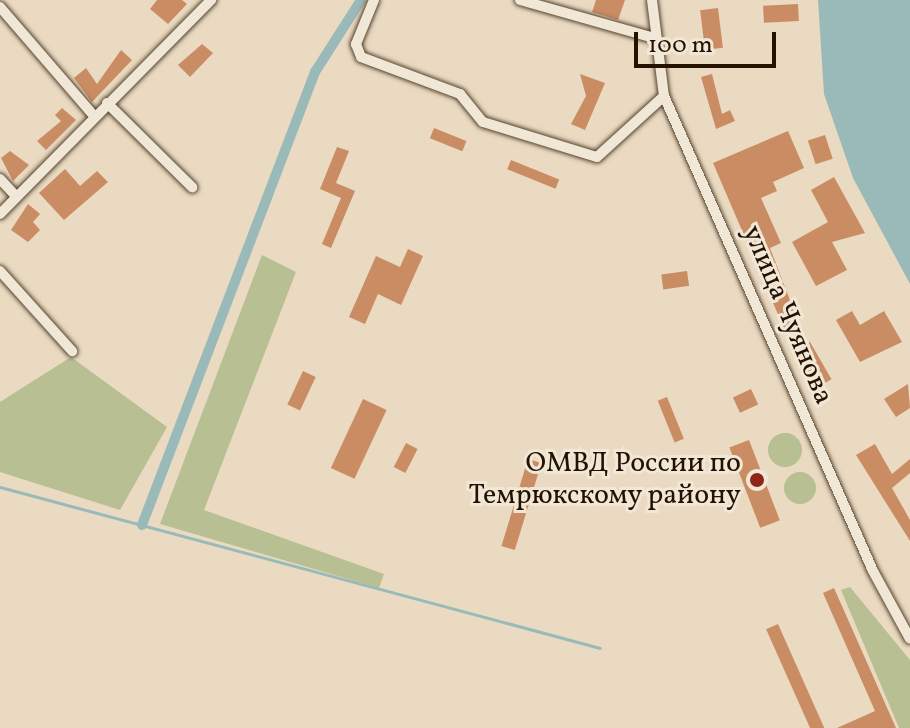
<!DOCTYPE html>
<meta charset="utf-8">
<style>
body{margin:0}
#map{position:relative;width:910px;height:728px;overflow:hidden;background:#eadac1;font-family:Vollkorn,serif}
div>[style]{position:absolute}
.green>*{inset:0;background:#b8bf92}
.round{border-radius:50%}
.water>*{inset:0;background:#99bab9}
.stream>*{height:3px;margin:-1.5px;padding:0 1.5px;transform-origin:1.5px;border-radius:1.5px;background:#99bab9}
.canal>*{height:10px;margin:-5px;padding:0 5px;transform-origin:5px;border-radius:5px;background:#99bab9}
.building>*{inset:0;background:#ca8c63;transform-origin:0 0}
.roads{filter:drop-shadow(0 0 2px #564330) drop-shadow(0 0 2px #564330)}
.minor>*{height:10px;margin:-5px;padding:0 5px;transform-origin:5px;border-radius:5px;background:#f1e7d7}
.dots>*{width:22px;height:22px;translate:-50% -50%;box-sizing:border-box;border:4px solid #f1e7d7;border-radius:50%}
span{translate:-50% -50%;white-space:nowrap;text-align:center;line-height:1.15;-webkit-text-stroke:6px #f1e7d7;paint-order:stroke}
.street-label{font-size:28px;color:#241100}
.poi-label{font-size:28px;color:#241100}
.right{translate:-100% -50%;text-align:right}
.scale{position:absolute;left:634px;top:32px;width:142px;height:36px;box-sizing:border-box;border:4px solid #241100;border-top:0;padding-left:10px;font-size:24px;line-height:28px;white-space:nowrap;color:#241100;-webkit-text-stroke:6px #f1e7d7;paint-order:stroke}
</style>
<div id="map">
<div class="green">
<i style="clip-path:polygon(262px 255px,296px 272px,204px 510px,384px 574px,379px 588px,160px 524px)"></i>
<i style="clip-path:polygon(71px 357px,167px 427px,120px 510px,0 472px,0 402px)"></i>
<i class="round" style="left:768px;top:433px;width:34px;height:34px"></i>
<i class="round" style="left:784px;top:472px;width:32px;height:32px"></i>
<i style="clip-path:polygon(850px 587px,910px 660px,910px 728px,899px 728px,841px 590px)"></i>
</div>
<div class="water">
<i style="clip-path:polygon(818px 0,910px 0,910px 284px,853px 178px,824px 94px)"></i>
</div>
<div class="stream">
<i style="left:0;top:487px;width:621px;rotate:15.02deg"></i>
</div>
<div class="canal">
<i style="left:142px;top:525px;width:485px;rotate:-69.1deg"></i>
<i style="left:315px;top:72px;width:85px;rotate:-57.4deg"></i>
</div>
<div class="building">
<i style="clip-path:polygon(157px 0,182px 0,187px 4px,168px 24px,150px 9px)"></i>
<i style="clip-path:polygon(596px 0,625px 0,618px 20px,592px 12px)"></i>
<i style="left:798px;top:4px;width:17px;height:35px;rotate:87deg"></i>
<i style="left:718px;top:8px;width:40px;height:18px;rotate:83deg"></i>
<i style="clip-path:polygon(202px 44px,213px 53px,190px 77px,178px 65px)"></i>
<i style="clip-path:polygon(121px 50px,132px 60px,92px 102px,74px 78px,86px 68px,97px 84px)"></i>
<i style="clip-path:polygon(580px 74px,605px 83px,585px 130px,571px 124px,586px 96px)"></i>
<i style="clip-path:polygon(712px 74px,722px 114px,730px 110px,735px 121px,716px 129px,701px 77px)"></i>
<i style="clip-path:polygon(62px 108px,76px 120px,46px 150px,37px 141px,61px 121px,55px 115px)"></i>
<i style="left:434px;top:128px;width:35px;height:11px;rotate:22deg"></i>
<i style="clip-path:polygon(788px 131px,804px 168px,773px 182px,777px 191px,761px 198px,781px 243px,770px 248px,800px 326px,786px 333px,713px 163px)"></i>
<i style="left:825px;top:135px;width:25px;height:18px;rotate:72deg"></i>
<i style="clip-path:polygon(337px 147px,349px 151px,336px 183px,355px 191px,331px 248px,322px 244px,341px 198px,320px 189px)"></i>
<i style="clip-path:polygon(10px 151px,29px 165px,13px 181px,1px 158px)"></i>
<i style="left:511px;top:160px;width:52px;height:10px;rotate:22deg"></i>
<i style="clip-path:polygon(65px 169px,80px 186px,97px 171px,108px 182px,64px 220px,39px 193px)"></i>
<i style="clip-path:polygon(834px 177px,865px 233px,832px 242px,847px 270px,816px 286px,792px 242px,828px 222px,811px 190px)"></i>
<i style="clip-path:polygon(28px 204px,40px 214px,33px 222px,40px 230px,28px 242px,11px 230px)"></i>
<i style="clip-path:polygon(408px 249px,423px 256px,401px 305px,378px 294px,365px 324px,349px 317px,376px 256px,400px 267px)"></i>
<i style="left:687px;top:271px;width:15px;height:26px;rotate:82deg"></i>
<i style="clip-path:polygon(852px 311px,860px 325px,884px 311px,902px 342px,860px 362px,836px 320px)"></i>
<i style="left:810px;top:342px;width:43px;height:18px;rotate:60deg"></i>
<i style="left:303px;top:371px;width:14px;height:37px;rotate:25deg"></i>
<i style="clip-path:polygon(908px 384px,910px 408px,896px 417px,884px 399px)"></i>
<i style="left:751px;top:389px;width:17px;height:20px;rotate:65deg"></i>
<i style="left:667px;top:397px;width:45px;height:10px;rotate:68deg"></i>
<i style="left:363px;top:399px;width:26px;height:76px;rotate:25deg"></i>
<i style="left:749px;top:440px;width:86px;height:21px;rotate:69deg"></i>
<i style="left:406px;top:443px;width:13px;height:27px;rotate:27deg"></i>
<i style="clip-path:polygon(875px 444px,892px 474px,910px 459px,910px 473px,892px 488px,910px 520px,910px 541px,856px 455px)"></i>
<i style="left:528px;top:459px;width:14px;height:91px;rotate:17deg"></i>
<i style="clip-path:polygon(834px 588px,896px 728px,837px 728px,875px 711px,823px 593px)"></i>
<i style="left:778px;top:624px;width:114px;height:13px;rotate:66deg"></i>
</div>
<div class="roads">
<div class="minor">
<i style="left:374px;top:0;width:48px;rotate:112.2deg"></i>
<i style="left:356px;top:44px;width:14px;rotate:69deg"></i>
<i style="left:361px;top:57px;width:106px;rotate:20.5deg"></i>
<i style="left:460px;top:94px;width:36px;rotate:51deg"></i>
<i style="left:483px;top:122px;width:119px;rotate:17.1deg"></i>
<i style="left:597px;top:157px;width:91px;rotate:-42.3deg"></i>
<i style="left:520px;top:0;width:139px;rotate:15.8deg"></i>
<i style="left:652px;top:0;width:97px;rotate:82.9deg"></i>
<i style="left:664px;top:96px;width:519px;rotate:66.25deg"></i>
<i style="left:873px;top:571px;width:77px;rotate:61.4deg"></i>
<i style="left:0;top:7px;width:144px;rotate:49.2deg"></i>
<i style="left:107px;top:103px;width:120px;rotate:44.7deg"></i>
<i style="left:0;top:179px;width:22px;rotate:47deg"></i>
<i style="left:0;top:214px;width:301px;rotate:-45.4deg"></i>
<i style="left:0;top:271px;width:108px;rotate:48deg"></i>
</div>
</div>
<div class="dots">
<i style="left:757px;top:480px;background:#8f2418"></i>
</div>
<div class="street-label">
<span style="left:787px;top:315px;rotate:67deg">улица Чуянова</span>
</div>
<div class="poi-label">
<span class="right" style="left:741px;top:480px">ОМВД России по<br>Темрюкскому району</span>
</div>
<div class="scale">100 m</div>
</div>
